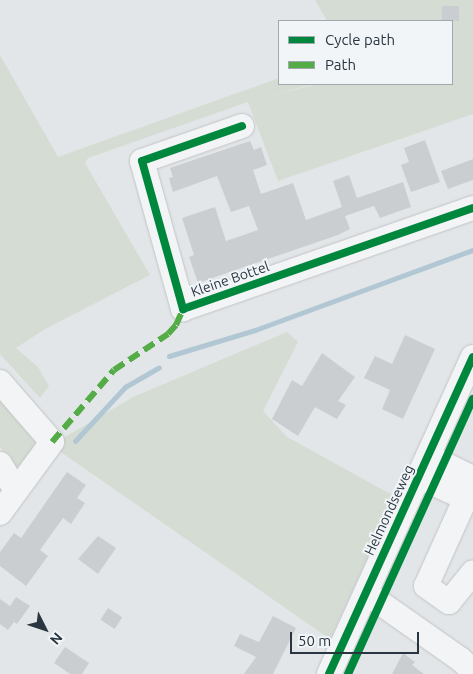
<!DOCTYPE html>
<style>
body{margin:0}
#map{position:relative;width:473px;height:674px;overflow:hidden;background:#e3e6e8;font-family:Ubuntu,sans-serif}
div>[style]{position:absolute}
.green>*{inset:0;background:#d5dcd3}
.stream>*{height:5px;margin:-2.5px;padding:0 2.5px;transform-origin:2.5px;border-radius:2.5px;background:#b1c8d4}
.building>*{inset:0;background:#cbced0;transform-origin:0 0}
.roads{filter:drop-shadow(0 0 1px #c1c4c6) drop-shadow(0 0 1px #c1c4c6)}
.minor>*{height:24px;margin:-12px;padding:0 12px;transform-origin:12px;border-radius:12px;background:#f2f4f5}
.quiet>*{height:6px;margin-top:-3px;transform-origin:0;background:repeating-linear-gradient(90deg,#53ac46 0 12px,transparent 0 18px)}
.cycleway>*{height:8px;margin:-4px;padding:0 4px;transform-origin:4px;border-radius:4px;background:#00873e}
span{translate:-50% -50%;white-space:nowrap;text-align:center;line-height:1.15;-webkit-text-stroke:4px #f1f5f7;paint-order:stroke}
.street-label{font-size:14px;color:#293642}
.legend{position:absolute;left:278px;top:20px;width:175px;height:65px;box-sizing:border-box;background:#f1f5f7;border:1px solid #a1a9af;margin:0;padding:6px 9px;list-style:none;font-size:15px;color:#293642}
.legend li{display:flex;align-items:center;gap:10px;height:25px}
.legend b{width:25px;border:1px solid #a1a9af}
.north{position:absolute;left:20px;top:604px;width:50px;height:50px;-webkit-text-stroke:4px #f1f5f7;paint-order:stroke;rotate:131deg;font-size:14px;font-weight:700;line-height:20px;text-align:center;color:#293642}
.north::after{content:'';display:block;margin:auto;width:18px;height:22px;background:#293642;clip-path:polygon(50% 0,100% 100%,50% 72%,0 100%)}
.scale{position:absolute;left:290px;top:632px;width:129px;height:22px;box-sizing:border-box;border:2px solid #293642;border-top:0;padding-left:6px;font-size:15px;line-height:18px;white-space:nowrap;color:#293642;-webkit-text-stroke:4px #f1f5f7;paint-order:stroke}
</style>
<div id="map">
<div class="green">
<i style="clip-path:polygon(315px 0,473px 0,473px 114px,278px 181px,248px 102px,88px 158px,85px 163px,150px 275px,45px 329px,16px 348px,38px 367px,49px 386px,40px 398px,0 354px,0 55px,58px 157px,279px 78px,279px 84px,313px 84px,257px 100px,316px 84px,452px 84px,452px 21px,327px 21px)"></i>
<i style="clip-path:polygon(287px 332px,298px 342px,263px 411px,287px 437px,396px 497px,330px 639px,55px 448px,60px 440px,133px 397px)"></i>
<i style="clip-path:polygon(0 396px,36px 439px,37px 451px,29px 464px,18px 468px,0 447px)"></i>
</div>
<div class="stream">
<i style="left:169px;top:356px;width:90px;rotate:-16.8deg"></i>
<i style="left:255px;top:330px;width:232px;rotate:-20.2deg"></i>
<i style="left:75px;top:441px;width:74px;rotate:-47.2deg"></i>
<i style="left:125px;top:387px;width:39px;rotate:-30deg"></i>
</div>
<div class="building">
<i style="left:442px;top:6px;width:17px;height:15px"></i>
<i style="clip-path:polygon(425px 140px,440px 182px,411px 192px,401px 165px,409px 162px,404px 148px)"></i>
<i style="clip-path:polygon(250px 141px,254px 150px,261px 147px,267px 165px,253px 170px,261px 194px,293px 183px,306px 220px,342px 207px,333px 181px,349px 175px,357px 198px,403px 182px,411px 207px,380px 218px,374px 206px,345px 216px,350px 229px,338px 235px,198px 283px,189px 257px,194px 255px,182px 218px,215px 207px,226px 241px,258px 230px,249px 206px,231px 212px,217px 176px,173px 192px,169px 178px,173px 177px,170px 168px)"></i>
<i style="clip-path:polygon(473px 159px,473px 180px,448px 189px,441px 171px)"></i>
<i style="clip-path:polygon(405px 335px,435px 349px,403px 419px,382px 409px,390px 390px,364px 378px,375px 356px,392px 364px)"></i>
<i style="clip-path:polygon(322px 353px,355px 377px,338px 401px,346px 405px,337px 419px,315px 407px,298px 436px,272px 419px,292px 380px,302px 386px)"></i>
<i style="clip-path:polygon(67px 472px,86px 485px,77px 498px,85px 503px,71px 524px,63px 518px,40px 550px,48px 556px,26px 586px,0 566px,0 552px,14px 533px,21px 538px)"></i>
<i style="clip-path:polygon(98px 536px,116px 548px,98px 574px,78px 559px)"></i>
<i style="clip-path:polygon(16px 597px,30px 606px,17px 624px,14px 622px,8px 630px,0 624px,0 599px,10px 606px)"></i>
<i style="left:108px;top:608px;width:17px;height:14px;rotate:33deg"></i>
<i style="clip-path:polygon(273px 616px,296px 628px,273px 674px,244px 674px,256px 657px,234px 646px,240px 634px,259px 642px)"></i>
<i style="clip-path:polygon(65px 647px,89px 663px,82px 674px,70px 674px,54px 663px)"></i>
<i style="clip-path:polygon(403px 653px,415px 662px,412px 665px,424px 674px,392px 674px)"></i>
</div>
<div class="roads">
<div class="minor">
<i style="left:242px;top:126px;width:106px;rotate:160.7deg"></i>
<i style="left:142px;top:161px;width:154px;rotate:74.5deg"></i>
<i style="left:183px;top:309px;width:307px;rotate:-19.2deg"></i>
<i style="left:0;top:382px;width:79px;rotate:49.1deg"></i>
<i style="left:52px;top:442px;width:88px;rotate:126.2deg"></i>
<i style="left:428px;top:456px;width:50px;rotate:26.1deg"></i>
<i style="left:0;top:464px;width:31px;rotate:59deg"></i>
<i style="left:419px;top:477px;width:51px;rotate:24.5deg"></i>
<i style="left:473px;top:482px;width:114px;rotate:114.3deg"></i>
<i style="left:426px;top:586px;width:28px;rotate:35deg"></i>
<i style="left:449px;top:602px;width:38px;rotate:-51deg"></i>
<i style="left:366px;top:593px;width:115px;rotate:35.1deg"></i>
<i style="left:460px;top:659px;width:18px;rotate:43deg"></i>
<i style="left:329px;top:674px;width:348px;rotate:-65.6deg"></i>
</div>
</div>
<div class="quiet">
<i style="left:52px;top:442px;width:95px;rotate:-49.3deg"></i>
<i style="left:114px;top:370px;width:65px;rotate:-33.7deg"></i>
<i style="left:168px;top:334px;width:12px;rotate:-48deg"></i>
<i style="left:176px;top:325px;width:17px;rotate:-66deg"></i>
</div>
<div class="cycleway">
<i style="left:242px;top:126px;width:106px;rotate:160.7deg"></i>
<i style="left:142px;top:161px;width:154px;rotate:74.5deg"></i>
<i style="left:183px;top:309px;width:307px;rotate:-19.2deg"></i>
<i style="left:329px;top:674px;width:348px;rotate:-65.6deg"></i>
<i style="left:348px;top:674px;width:302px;rotate:-65.6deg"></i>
</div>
<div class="street-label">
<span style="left:230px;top:279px;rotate:-19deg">Kleine Bottel</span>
<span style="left:389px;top:510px;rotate:-65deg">Helmondseweg</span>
</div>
<ul class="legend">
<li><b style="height:6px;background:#00873e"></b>Cycle path</li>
<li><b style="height:6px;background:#53ac46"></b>Path</li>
</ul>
<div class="north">N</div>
<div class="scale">50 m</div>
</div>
